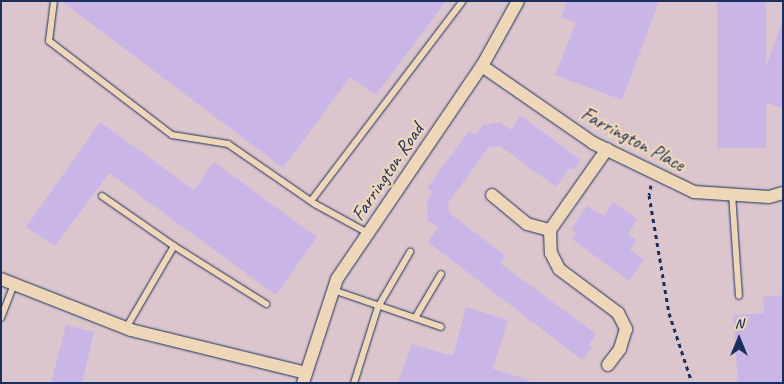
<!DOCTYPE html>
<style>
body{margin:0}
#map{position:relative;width:784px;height:384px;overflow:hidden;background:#e2cdc4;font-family:Caveat,sans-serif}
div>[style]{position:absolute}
.built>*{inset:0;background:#dbc6ce;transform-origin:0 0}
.building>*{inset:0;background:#cab6e6;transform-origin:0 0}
.path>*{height:3px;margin-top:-1.5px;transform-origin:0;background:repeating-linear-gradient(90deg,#1b2f5e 0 4px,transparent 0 8px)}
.roads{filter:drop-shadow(0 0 1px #1b2f5e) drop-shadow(0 0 1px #1b2f5e)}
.service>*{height:6px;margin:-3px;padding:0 3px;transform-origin:3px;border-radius:3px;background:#edd7b6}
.minor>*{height:12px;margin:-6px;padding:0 6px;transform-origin:6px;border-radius:6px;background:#edd7b6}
span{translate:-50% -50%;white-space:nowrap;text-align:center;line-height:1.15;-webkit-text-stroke:4.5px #edd7b6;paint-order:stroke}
.street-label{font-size:20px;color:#1b2f5e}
.frame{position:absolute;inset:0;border:2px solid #1b2f5e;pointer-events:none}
.north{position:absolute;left:714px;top:314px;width:50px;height:50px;-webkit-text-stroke:4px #edd7b6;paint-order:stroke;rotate:0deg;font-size:14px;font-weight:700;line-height:20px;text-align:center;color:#1b2f5e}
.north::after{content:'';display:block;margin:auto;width:18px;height:22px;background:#1b2f5e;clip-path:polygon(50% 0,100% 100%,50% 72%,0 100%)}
</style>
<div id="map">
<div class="built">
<i style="left:1px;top:1px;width:782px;height:382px"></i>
</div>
<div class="building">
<i style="clip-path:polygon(61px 1px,446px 1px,376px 95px,350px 77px,283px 168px)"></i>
<i style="clip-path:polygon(567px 1px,659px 1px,622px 100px,555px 75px,576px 23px,561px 17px)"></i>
<i style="left:717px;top:1px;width:49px;height:147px"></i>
<i style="clip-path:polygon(781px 25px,783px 26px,783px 108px,755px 99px)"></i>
<i style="clip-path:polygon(520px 115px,581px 160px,573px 170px,570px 168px,556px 187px,500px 146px,489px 147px,448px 203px,449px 213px,506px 256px,500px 263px,596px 334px,589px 345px,592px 349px,582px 360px,428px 242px,438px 227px,428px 221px,427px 201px,433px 192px,427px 188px,469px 131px,476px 135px,483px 125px,500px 122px,511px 130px)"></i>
<i style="clip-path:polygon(100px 122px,194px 190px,214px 162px,317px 237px,276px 295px,109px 173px,55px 246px,26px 227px)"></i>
<i style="clip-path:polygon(613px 202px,637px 219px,628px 234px,636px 240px,630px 249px,644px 260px,629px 281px,572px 239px,576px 233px,571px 230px,587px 206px,604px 216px)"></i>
<i style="clip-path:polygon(783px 295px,783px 383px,738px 383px,733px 315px,764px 313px,763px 297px)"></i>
<i style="clip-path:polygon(466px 307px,508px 320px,493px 369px,529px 380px,528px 383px,398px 383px,412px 344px,453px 356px)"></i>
<i style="clip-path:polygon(66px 325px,94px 332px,82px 383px,51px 383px)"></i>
</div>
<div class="path">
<i style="left:651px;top:185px;width:10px;rotate:101deg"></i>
<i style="left:649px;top:195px;width:120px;rotate:80.4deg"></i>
<i style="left:669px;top:313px;width:74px;rotate:71.8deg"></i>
</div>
<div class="roads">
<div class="service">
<i style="left:54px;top:1px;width:40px;rotate:97.1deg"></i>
<i style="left:49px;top:41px;width:155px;rotate:37.4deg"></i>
<i style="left:172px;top:135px;width:57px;rotate:9.1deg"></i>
<i style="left:228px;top:144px;width:106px;rotate:34.6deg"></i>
<i style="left:315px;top:204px;width:60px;rotate:28.7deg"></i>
<i style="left:732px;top:194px;width:102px;rotate:86.1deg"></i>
<i style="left:102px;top:196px;width:88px;rotate:34.8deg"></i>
<i style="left:174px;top:246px;width:95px;rotate:120.3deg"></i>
<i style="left:311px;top:201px;width:251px;rotate:-52.8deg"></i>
<i style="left:174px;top:246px;width:109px;rotate:32.2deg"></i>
<i style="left:333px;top:290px;width:114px;rotate:18.9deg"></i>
<i style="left:1px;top:318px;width:36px;rotate:-69deg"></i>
<i style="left:415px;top:318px;width:51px;rotate:-59.4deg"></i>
<i style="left:354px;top:383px;width:80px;rotate:-72.5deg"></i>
<i style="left:378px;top:307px;width:64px;rotate:-59.8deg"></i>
</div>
<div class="minor">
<i style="left:482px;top:66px;width:135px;rotate:34.7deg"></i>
<i style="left:593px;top:143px;width:112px;rotate:25.9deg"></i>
<i style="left:694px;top:192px;width:75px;rotate:3.8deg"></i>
<i style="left:769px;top:197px;width:15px;rotate:-16deg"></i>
<i style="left:607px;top:149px;width:99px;rotate:125.1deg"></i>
<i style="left:550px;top:230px;width:23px;rotate:88deg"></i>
<i style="left:551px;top:253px;width:18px;rotate:63deg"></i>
<i style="left:559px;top:269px;width:74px;rotate:36.7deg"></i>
<i style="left:618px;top:313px;width:18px;rotate:63deg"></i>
<i style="left:626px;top:329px;width:21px;rotate:107deg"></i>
<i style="left:620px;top:349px;width:20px;rotate:127deg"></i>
<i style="left:492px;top:195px;width:45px;rotate:39.6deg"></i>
<i style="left:527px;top:224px;width:24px;rotate:15deg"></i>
<i style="left:1px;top:279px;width:140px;rotate:21.4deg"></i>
<i style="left:131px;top:330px;width:180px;rotate:13.8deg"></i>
<i style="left:303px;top:383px;width:109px;rotate:-71.9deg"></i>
<i style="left:337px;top:279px;width:258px;rotate:-55.8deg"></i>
<i style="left:482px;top:66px;width:74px;rotate:-61deg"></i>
</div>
</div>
<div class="street-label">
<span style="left:633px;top:139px;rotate:28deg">Farrington Place</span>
<span style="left:387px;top:172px;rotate:-56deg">Farrington Road</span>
</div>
<div class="frame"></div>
<div class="north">N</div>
</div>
